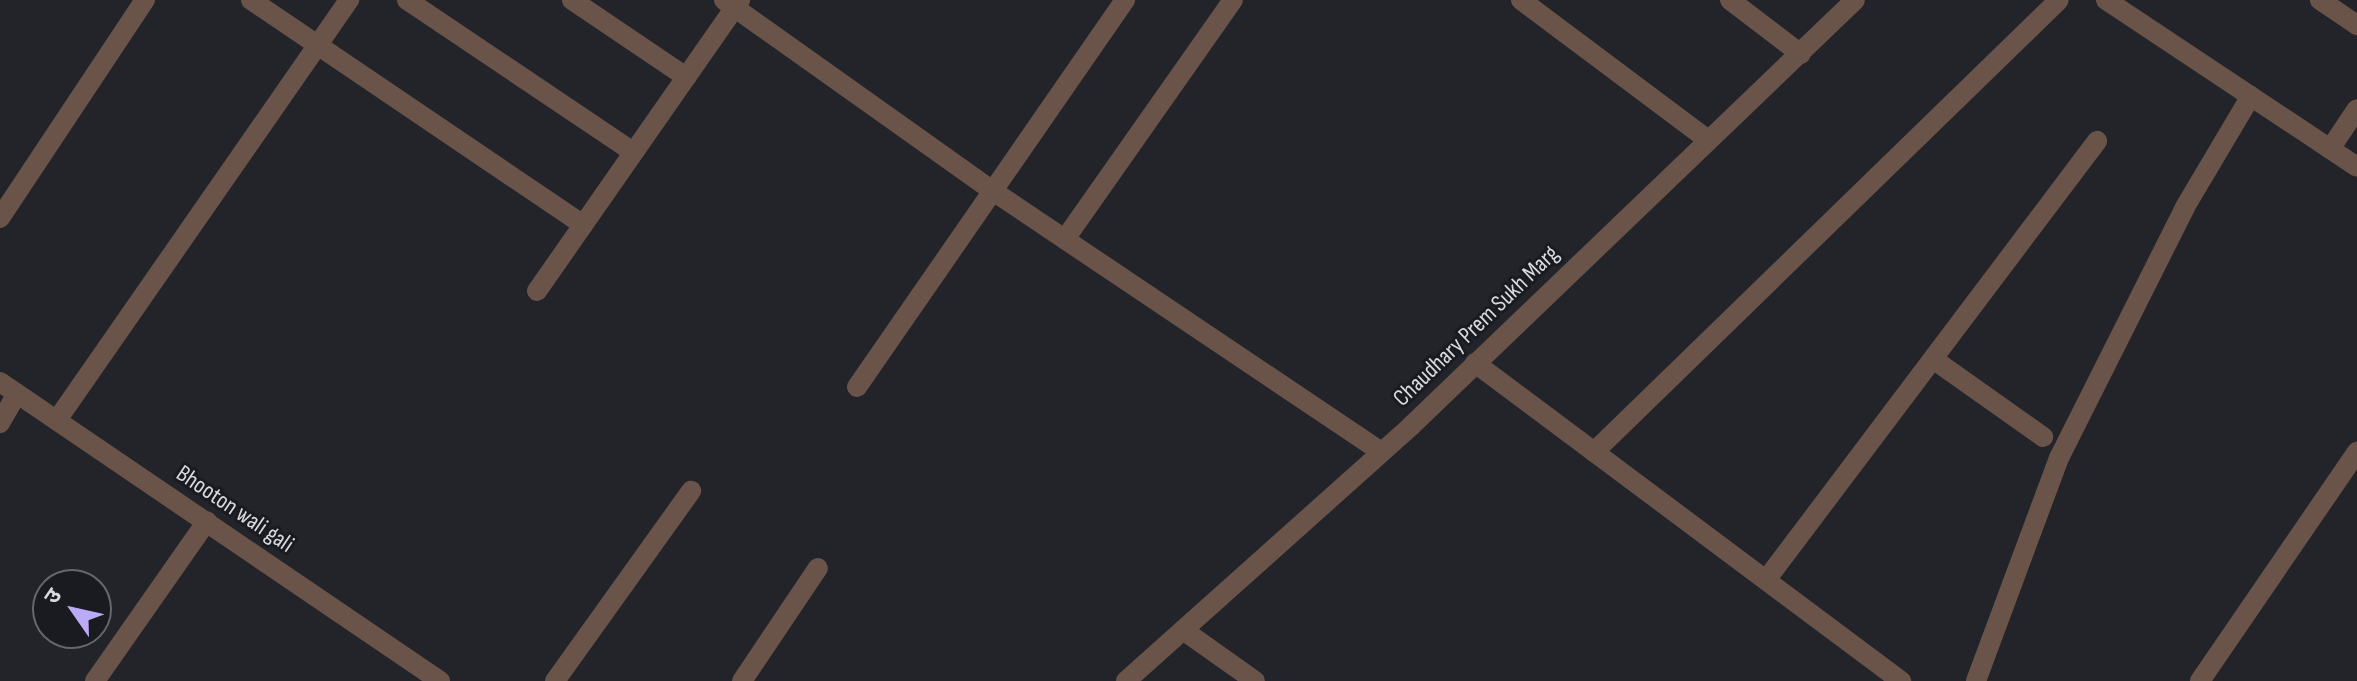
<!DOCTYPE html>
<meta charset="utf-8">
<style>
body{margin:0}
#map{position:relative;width:2357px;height:681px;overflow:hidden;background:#22242a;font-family:"Sofia Sans Condensed","Noto Sans Devanagari",sans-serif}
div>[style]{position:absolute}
.street>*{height:20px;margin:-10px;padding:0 10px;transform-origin:10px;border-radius:10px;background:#6a5449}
span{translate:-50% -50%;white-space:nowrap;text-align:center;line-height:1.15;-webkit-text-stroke:6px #191b20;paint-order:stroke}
.street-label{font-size:24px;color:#d8dade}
.north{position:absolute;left:32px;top:569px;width:80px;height:80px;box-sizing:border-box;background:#191b20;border:2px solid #65676c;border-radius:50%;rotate:304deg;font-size:22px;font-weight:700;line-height:32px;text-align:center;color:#d8dade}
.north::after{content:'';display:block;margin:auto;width:28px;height:36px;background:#bbaaf6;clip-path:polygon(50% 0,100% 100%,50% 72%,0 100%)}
</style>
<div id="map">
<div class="street">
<i style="left:251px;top:0;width:401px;rotate:34.1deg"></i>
<i style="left:407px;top:0;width:272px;rotate:33.9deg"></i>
<i style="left:572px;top:0;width:138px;rotate:34deg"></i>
<i style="left:724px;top:0;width:330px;rotate:35.4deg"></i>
<i style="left:993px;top:191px;width:468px;rotate:33.9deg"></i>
<i style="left:1521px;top:0;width:232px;rotate:36.8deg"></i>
<i style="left:1730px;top:0;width:89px;rotate:37.3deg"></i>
<i style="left:2106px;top:0;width:301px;rotate:33.6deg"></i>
<i style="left:2320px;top:0;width:45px;rotate:34deg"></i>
<i style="left:2330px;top:149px;width:48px;rotate:-56deg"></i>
<i style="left:0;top:218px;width:262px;rotate:-56.4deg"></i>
<i style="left:1065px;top:239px;width:292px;rotate:-54.9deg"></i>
<i style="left:537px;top:291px;width:355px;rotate:-55.1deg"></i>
<i style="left:1933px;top:359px;width:135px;rotate:35.3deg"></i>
<i style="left:1475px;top:363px;width:532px;rotate:36.74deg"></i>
<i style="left:0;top:382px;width:532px;rotate:34.2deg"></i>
<i style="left:857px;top:387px;width:471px;rotate:-55.3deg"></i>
<i style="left:57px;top:420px;width:512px;rotate:-55.19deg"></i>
<i style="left:0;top:423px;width:34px;rotate:-60deg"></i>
<i style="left:1594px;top:452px;width:648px;rotate:-44.19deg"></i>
<i style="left:1766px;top:580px;width:550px;rotate:-52.98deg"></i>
<i style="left:1183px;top:630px;width:88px;rotate:35.3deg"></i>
<i style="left:95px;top:681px;width:195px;rotate:-55deg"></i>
<i style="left:555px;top:681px;width:234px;rotate:-54.4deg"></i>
<i style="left:742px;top:681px;width:136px;rotate:-56.1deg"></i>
<i style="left:1126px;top:681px;width:382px;rotate:-41.8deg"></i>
<i style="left:1411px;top:426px;width:615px;rotate:-43.81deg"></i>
<i style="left:1976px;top:681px;width:238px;rotate:-69.6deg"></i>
<i style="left:2059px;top:458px;width:281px;rotate:-63.3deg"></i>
<i style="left:2185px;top:207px;width:129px;rotate:-59.3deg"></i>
<i style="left:2200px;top:681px;width:278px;rotate:-55.6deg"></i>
</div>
<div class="street-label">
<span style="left:1476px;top:326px;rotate:-44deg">Chaudhary Prem Sukh Marg</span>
<span style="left:235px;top:509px;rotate:34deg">Bhooton wali gali</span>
</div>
<div class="north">उ</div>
</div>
